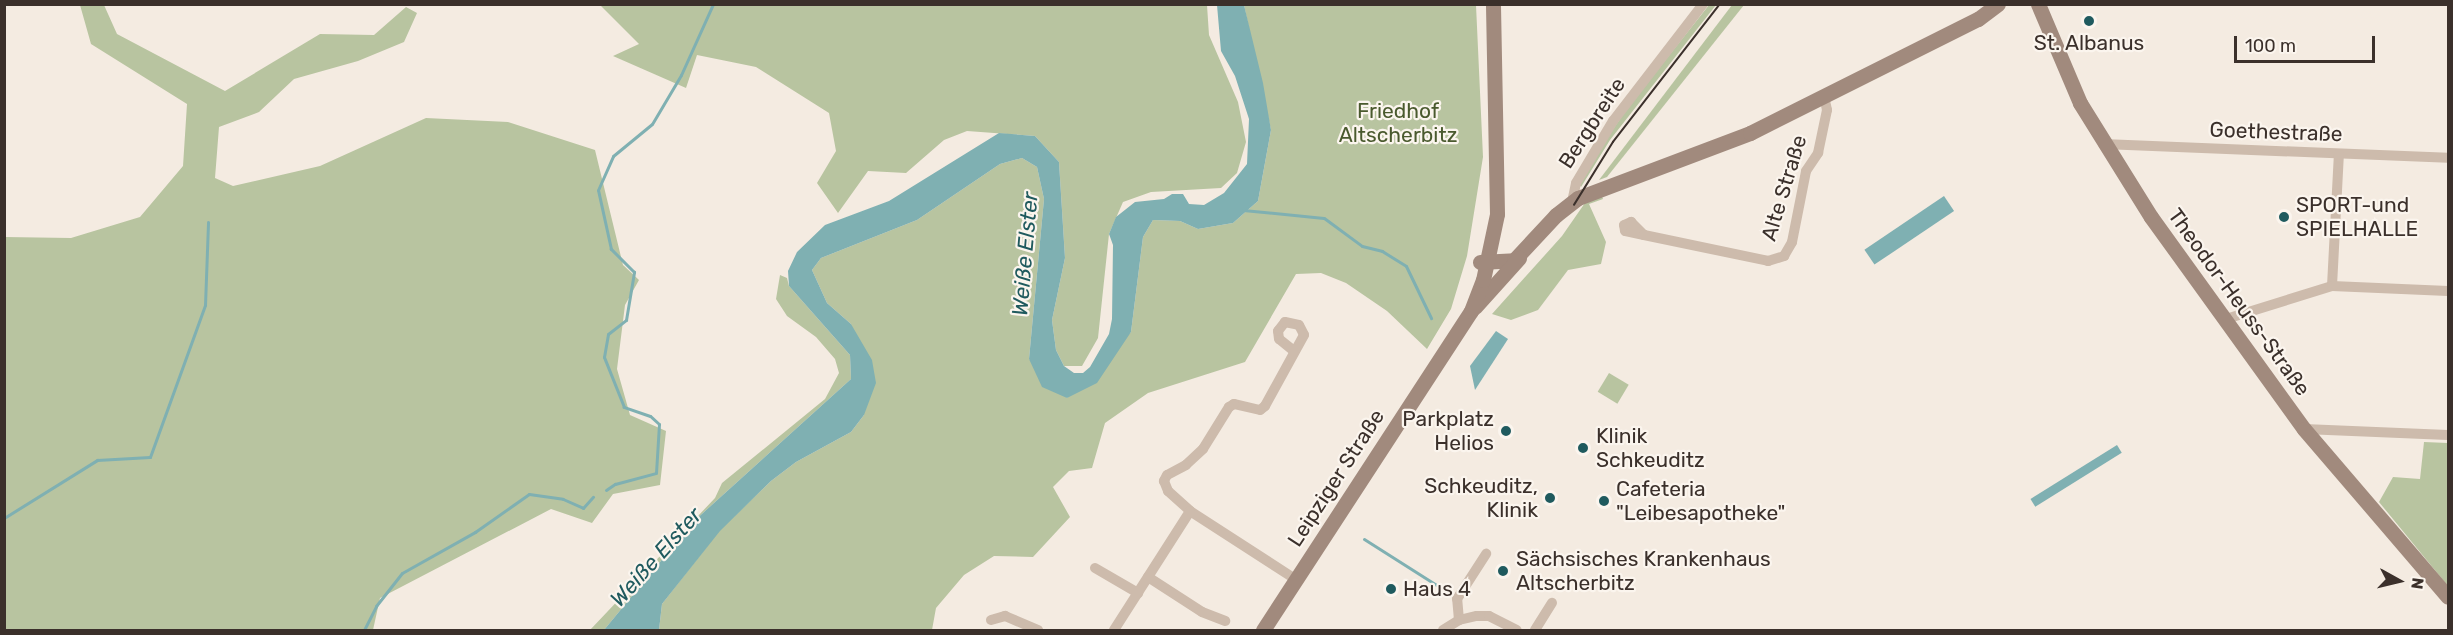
<!DOCTYPE html>
<meta charset="utf-8">
<style>
body{margin:0}
#map{position:relative;width:2453px;height:635px;overflow:hidden;background:#f4ebe1;font-family:Rubik,sans-serif}
div>[style]{position:absolute}
.green>*{inset:0;background:#b8c4a0;transform-origin:0 0}
.water>*{inset:0;background:#7fb0b2;transform-origin:0 0}
.stream>*{height:3px;margin:-1.5px;padding:0 1.5px;transform-origin:1.5px;border-radius:1.5px;background:#7fb0b2}
.street>*{height:10px;margin:-5px;padding:0 5px;transform-origin:5px;border-radius:5px;background:#cdbbac}
.secondary>*{height:15px;margin:-7.5px;padding:0 7.5px;transform-origin:7.5px;border-radius:7.5px;background:#a18a7d}
.tram>*{height:1.5px;margin:-0.75px;padding:0 0.75px;transform-origin:0.75px;border-radius:0.75px;background:#3b302b}
.dots>*{width:16px;height:16px;translate:-50% -50%;box-sizing:border-box;border:3px solid #fbf5ee;border-radius:50%}
span{translate:-50% -50%;white-space:nowrap;text-align:center;line-height:1.15;-webkit-text-stroke:4.5px #fbf5ee;paint-order:stroke}
.poi-label{font-size:21px;color:#3b302b}
.left{translate:0 -50%;text-align:left}
.right{translate:-100% -50%;text-align:right}
.park-label{font-size:21px;color:#4a5a2e}
.street-label{font-size:21px;color:#3b302b}
.water-label{font-size:22px;color:#1f5a5e;font-style:italic}
.frame{position:absolute;inset:0;border:6px solid #3b302b;pointer-events:none}
.north{position:absolute;left:2369px;top:551px;width:60px;height:60px;-webkit-text-stroke:4px #fbf5ee;paint-order:stroke;rotate:98deg;font-size:16px;font-weight:700;line-height:24px;text-align:center;color:#3b302b}
.north::after{content:'';display:block;margin:auto;width:21px;height:27px;background:#3b302b;clip-path:polygon(50% 0,100% 100%,50% 72%,0 100%)}
.scale{position:absolute;left:2234px;top:36px;width:141px;height:27px;box-sizing:border-box;border:3px solid #3b302b;border-top:0;padding-left:8px;font-size:18px;line-height:21px;white-space:nowrap;color:#3b302b;-webkit-text-stroke:4px #fbf5ee;paint-order:stroke}
</style>
<div id="map">
<div class="green">
<i style="clip-path:polygon(80px 5px,104px 5px,117px 34px,225px 91px,320px 34px,374px 35px,406px 7px,417px 13px,404px 42px,358px 61px,294px 79px,259px 112px,219px 127px,215px 178px,233px 186px,320px 166px,426px 118px,508px 122px,595px 150px,623px 265px,639px 280px,625px 305px,617px 369px,630px 415px,666px 431px,660px 485px,613px 494px,592px 523px,551px 509px,380px 598px,373px 630px,5px 630px,5px 237px,71px 238px,140px 217px,183px 166px,187px 104px,91px 44px)"></i>
<i style="clip-path:polygon(600px 5px,1207px 5px,1209px 35px,1238px 102px,1246px 142px,1237px 173px,1221px 188px,1151px 192px,1123px 202px,1109px 234px,1098px 338px,1082px 366px,1064px 366px,1056px 350px,1052px 320px,1065px 258px,1059px 162px,1035px 136px,967px 131px,944px 140px,906px 173px,868px 171px,838px 213px,817px 183px,836px 151px,829px 113px,756px 67px,697px 55px,686px 88px,613px 56px,639px 44px)"></i>
<i style="clip-path:polygon(1244px 5px,1476px 5px,1483px 157px,1467px 256px,1451px 309px,1427px 349px,1387px 311px,1346px 283px,1321px 273px,1296px 274px,1245px 362px,1148px 393px,1105px 423px,1092px 468px,1069px 471px,1053px 487px,1070px 517px,1033px 557px,994px 556px,964px 575px,936px 608px,932px 630px,659px 630px,662px 604px,719px 531px,771px 481px,796px 462px,851px 432px,864px 415px,851px 324px,827px 303px,812px 270px,821px 258px,917px 220px,1000px 164px,1022px 158px,1037px 167px,1044px 199px,1029px 359px,1067px 398px,1131px 332px,1143px 237px,1153px 220px,1180px 221px,1198px 229px,1233px 223px,1258px 201px,1271px 130px)"></i>
<i style="clip-path:polygon(1709px 5px,1716px 5px,1610px 140px,1581px 187px,1579px 184px,1594px 157px,1629px 106px)"></i>
<i style="clip-path:polygon(1732px 5px,1744px 5px,1607px 177px,1599px 180px)"></i>
<i style="clip-path:polygon(1601px 194px,1603px 199px,1589px 204px,1606px 242px,1601px 264px,1568px 270px,1538px 310px,1511px 320px,1492px 314px,1562px 236px,1587px 200px)"></i>
<i style="clip-path:polygon(780px 275px,787px 278px,789px 286px,850px 355px,851px 379px,693px 522px,604px 630px,590px 630px,715px 498px,722px 483px,825px 399px,839px 373px,835px 359px,816px 337px,787px 316px,776px 299px)"></i>
<i style="left:1609px;top:373px;width:23px;height:22px;rotate:31deg"></i>
<i style="clip-path:polygon(2424px 442px,2448px 443px,2448px 586px,2379px 502px,2393px 477px,2420px 479px)"></i>
</div>
<div class="water">
<i style="clip-path:polygon(1217px 5px,1244px 5px,1263px 83px,1271px 130px,1258px 201px,1233px 223px,1198px 229px,1180px 221px,1153px 220px,1143px 237px,1131px 332px,1097px 383px,1067px 398px,1042px 387px,1029px 359px,1044px 199px,1037px 167px,1022px 158px,1000px 164px,917px 220px,821px 258px,812px 270px,827px 303px,851px 324px,872px 360px,876px 383px,864px 415px,851px 432px,796px 462px,771px 481px,720px 531px,662px 604px,659px 630px,604px 630px,693px 522px,851px 379px,850px 355px,789px 286px,788px 271px,797px 252px,825px 225px,889px 201px,999px 133px,1035px 136px,1059px 162px,1065px 258px,1052px 320px,1056px 350px,1064px 366px,1074px 373px,1083px 373px,1090px 367px,1109px 334px,1112px 319px,1113px 245px,1109px 234px,1116px 217px,1135px 202px,1164px 199px,1172px 194px,1183px 194px,1189px 204px,1204px 205px,1224px 193px,1247px 164px,1249px 119px,1235px 76px,1221px 51px)"></i>
<i style="left:1944px;top:196px;width:18px;height:96px;rotate:56deg"></i>
<i style="clip-path:polygon(1496px 331px,1508px 339px,1475px 390px,1470px 366px)"></i>
<i style="left:2117px;top:445px;width:9px;height:102px;rotate:58deg"></i>
</div>
<div class="stream">
<i style="left:1243px;top:210px;width:81px;rotate:5.6deg"></i>
<i style="left:1324px;top:218px;width:47px;rotate:36.4deg"></i>
<i style="left:1362px;top:246px;width:21px;rotate:14deg"></i>
<i style="left:1382px;top:251px;width:28px;rotate:32deg"></i>
<i style="left:1406px;top:266px;width:58px;rotate:64.3deg"></i>
<i style="left:606px;top:490px;width:11px;rotate:-34deg"></i>
<i style="left:615px;top:484px;width:42px;rotate:-15deg"></i>
<i style="left:656px;top:473px;width:49px;rotate:-86.5deg"></i>
<i style="left:659px;top:424px;width:12px;rotate:-138deg"></i>
<i style="left:650px;top:416px;width:28px;rotate:-161deg"></i>
<i style="left:624px;top:407px;width:54px;rotate:-111.8deg"></i>
<i style="left:604px;top:357px;width:23px;rotate:-80deg"></i>
<i style="left:608px;top:334px;width:23px;rotate:-38deg"></i>
<i style="left:626px;top:320px;width:49px;rotate:-80.5deg"></i>
<i style="left:634px;top:272px;width:33px;rotate:-135deg"></i>
<i style="left:611px;top:249px;width:60px;rotate:-102.4deg"></i>
<i style="left:598px;top:190px;width:37px;rotate:-66deg"></i>
<i style="left:613px;top:156px;width:50px;rotate:-39.4deg"></i>
<i style="left:652px;top:124px;width:57px;rotate:-59.4deg"></i>
<i style="left:681px;top:75px;width:78px;rotate:-65.7deg"></i>
<i style="left:4px;top:518px;width:110px;rotate:-31.9deg"></i>
<i style="left:97px;top:460px;width:53px;rotate:-3.2deg"></i>
<i style="left:150px;top:457px;width:162px;rotate:-70.1deg"></i>
<i style="left:205px;top:305px;width:83px;rotate:-87.9deg"></i>
<i style="left:1364px;top:539px;width:97px;rotate:32.4deg"></i>
<i style="left:364px;top:630px;width:27px;rotate:-63deg"></i>
<i style="left:376px;top:606px;width:42px;rotate:-51.8deg"></i>
<i style="left:402px;top:573px;width:84px;rotate:-29.3deg"></i>
<i style="left:475px;top:532px;width:66px;rotate:-35.1deg"></i>
<i style="left:529px;top:494px;width:34px;rotate:8deg"></i>
<i style="left:563px;top:499px;width:22px;rotate:24deg"></i>
<i style="left:583px;top:508px;width:15px;rotate:-48deg"></i>
</div>
<div class="street">
<i style="left:2103px;top:144px;width:345px;rotate:2.3deg"></i>
<i style="left:1572px;top:202px;width:19px;rotate:-78deg"></i>
<i style="left:1576px;top:183px;width:72px;rotate:-59.2deg"></i>
<i style="left:1613px;top:121px;width:148px;rotate:-52.4deg"></i>
<i style="left:1644px;top:235px;width:19px;rotate:-168deg"></i>
<i style="left:1625px;top:231px;width:6px;rotate:-99deg"></i>
<i style="left:1624px;top:225px;width:8px;rotate:-23deg"></i>
<i style="left:1631px;top:222px;width:18px;rotate:45deg"></i>
<i style="left:1644px;top:235px;width:127px;rotate:11.8deg"></i>
<i style="left:1768px;top:261px;width:17px;rotate:-17deg"></i>
<i style="left:1784px;top:256px;width:16px;rotate:-60deg"></i>
<i style="left:1792px;top:242px;width:72px;rotate:-78.8deg"></i>
<i style="left:1806px;top:171px;width:22px;rotate:-56deg"></i>
<i style="left:1818px;top:153px;width:44px;rotate:-78.2deg"></i>
<i style="left:1827px;top:110px;width:14px;rotate:-102deg"></i>
<i style="left:2332px;top:286px;width:132px;rotate:-87deg"></i>
<i style="left:2226px;top:319px;width:111px;rotate:-17.3deg"></i>
<i style="left:2332px;top:286px;width:116px;rotate:2.5deg"></i>
<i style="left:1294px;top:351px;width:19px;rotate:-141deg"></i>
<i style="left:1279px;top:339px;width:8px;rotate:-97deg"></i>
<i style="left:1278px;top:331px;width:11px;rotate:-52deg"></i>
<i style="left:1285px;top:322px;width:14px;rotate:12deg"></i>
<i style="left:1299px;top:325px;width:11px;rotate:63deg"></i>
<i style="left:1304px;top:335px;width:81px;rotate:118.8deg"></i>
<i style="left:1265px;top:406px;width:6px;rotate:141deg"></i>
<i style="left:1260px;top:410px;width:27px;rotate:-167deg"></i>
<i style="left:1234px;top:404px;width:6px;rotate:149deg"></i>
<i style="left:1229px;top:407px;width:49px;rotate:121.8deg"></i>
<i style="left:1203px;top:449px;width:23px;rotate:137deg"></i>
<i style="left:1186px;top:465px;width:21px;rotate:152deg"></i>
<i style="left:1167px;top:475px;width:7px;rotate:117deg"></i>
<i style="left:1164px;top:481px;width:11px;rotate:68deg"></i>
<i style="left:1168px;top:491px;width:30px;rotate:42deg"></i>
<i style="left:1190px;top:511px;width:125px;rotate:32.9deg"></i>
<i style="left:2304px;top:429px;width:144px;rotate:2.4deg"></i>
<i style="left:1095px;top:568px;width:50px;rotate:30.2deg"></i>
<i style="left:1148px;top:577px;width:64px;rotate:32.9deg"></i>
<i style="left:1202px;top:612px;width:25px;rotate:21deg"></i>
<i style="left:991px;top:620px;width:15px;rotate:-16deg"></i>
<i style="left:1005px;top:616px;width:36px;rotate:23deg"></i>
<i style="left:1459px;top:620px;width:21px;rotate:-95deg"></i>
<i style="left:1457px;top:599px;width:54px;rotate:-57.2deg"></i>
<i style="left:1114px;top:630px;width:141px;rotate:-57.4deg"></i>
<i style="left:1443px;top:630px;width:19px;rotate:-32deg"></i>
<i style="left:1459px;top:620px;width:18px;rotate:-13deg"></i>
<i style="left:1477px;top:616px;width:12px"></i>
<i style="left:1489px;top:616px;width:31px;rotate:27deg"></i>
<i style="left:1535px;top:630px;width:32px;rotate:-58deg"></i>
</div>
<div class="secondary">
<i style="left:2038px;top:4px;width:108px;rotate:67deg"></i>
<i style="left:2080px;top:103px;width:134px;rotate:58.1deg"></i>
<i style="left:2151px;top:217px;width:261px;rotate:54.2deg"></i>
<i style="left:2304px;top:429px;width:221px;rotate:49.4deg"></i>
<i style="left:1480px;top:262px;width:34px;rotate:-3deg"></i>
<i style="left:1514px;top:260px;width:62px;rotate:-47deg"></i>
<i style="left:1556px;top:215px;width:28px;rotate:-38deg"></i>
<i style="left:1578px;top:198px;width:184px;rotate:-20.7deg"></i>
<i style="left:1750px;top:133px;width:255px;rotate:-26.6deg"></i>
<i style="left:1978px;top:19px;width:25px;rotate:-37deg"></i>
<i style="left:1475px;top:307px;width:66px;rotate:-48.1deg"></i>
<i style="left:1263px;top:630px;width:381px;rotate:-56.9deg"></i>
<i style="left:1471px;top:311px;width:33px;rotate:-69deg"></i>
<i style="left:1483px;top:280px;width:67px;rotate:-78deg"></i>
<i style="left:1497px;top:214px;width:210px;rotate:-91.1deg"></i>
</div>
<div class="tram">
<i style="left:1574px;top:205px;width:74px;rotate:-58.2deg"></i>
<i style="left:1613px;top:142px;width:175px;rotate:-52.2deg"></i>
</div>
<div class="dots">
<i style="left:2089px;top:21px;background:#1f5a5e"></i>
<i style="left:2284px;top:217px;background:#1f5a5e"></i>
<i style="left:1506px;top:431px;background:#1f5a5e"></i>
<i style="left:1583px;top:448px;background:#1f5a5e"></i>
<i style="left:1550px;top:498px;background:#1f5a5e"></i>
<i style="left:1604px;top:501px;background:#1f5a5e"></i>
<i style="left:1503px;top:571px;background:#1f5a5e"></i>
<i style="left:1391px;top:589px;background:#1f5a5e"></i>
</div>
<div class="poi-label">
<span style="left:2089px;top:43px">St. Albanus</span>
<span class="left" style="left:2296px;top:217px">SPORT-und<br>SPIELHALLE</span>
<span class="right" style="left:1494px;top:431px">Parkplatz<br>Helios</span>
<span class="left" style="left:1596px;top:448px">Klinik<br>Schkeuditz</span>
<span class="right" style="left:1538px;top:498px">Schkeuditz,<br>Klinik</span>
<span class="left" style="left:1616px;top:501px">Cafeteria<br>"Leibesapotheke"</span>
<span class="left" style="left:1516px;top:571px">Sächsisches Krankenhaus<br>Altscherbitz</span>
<span class="left" style="left:1403px;top:589px">Haus 4</span>
</div>
<div class="park-label">
<span style="left:1398px;top:123px">Friedhof<br>Altscherbitz</span>
</div>
<div class="street-label">
<span style="left:1592px;top:123px;rotate:-57deg">Bergbreite</span>
<span style="left:2276px;top:132px;rotate:2deg">Goethestraße</span>
<span style="left:1784px;top:188px;rotate:-73deg">Alte Straße</span>
<span style="left:2239px;top:302px;rotate:54deg">Theodor-Heuss-Straße</span>
<span style="left:1336px;top:478px;rotate:-57deg">Leipziger Straße</span>
</div>
<div class="water-label">
<span style="left:1025px;top:254px;rotate:-85deg">Weiße Elster</span>
<span style="left:656px;top:557px;rotate:-48deg">Weiße Elster</span>
</div>
<div class="frame"></div>
<div class="north">N</div>
<div class="scale">100 m</div>
</div>
